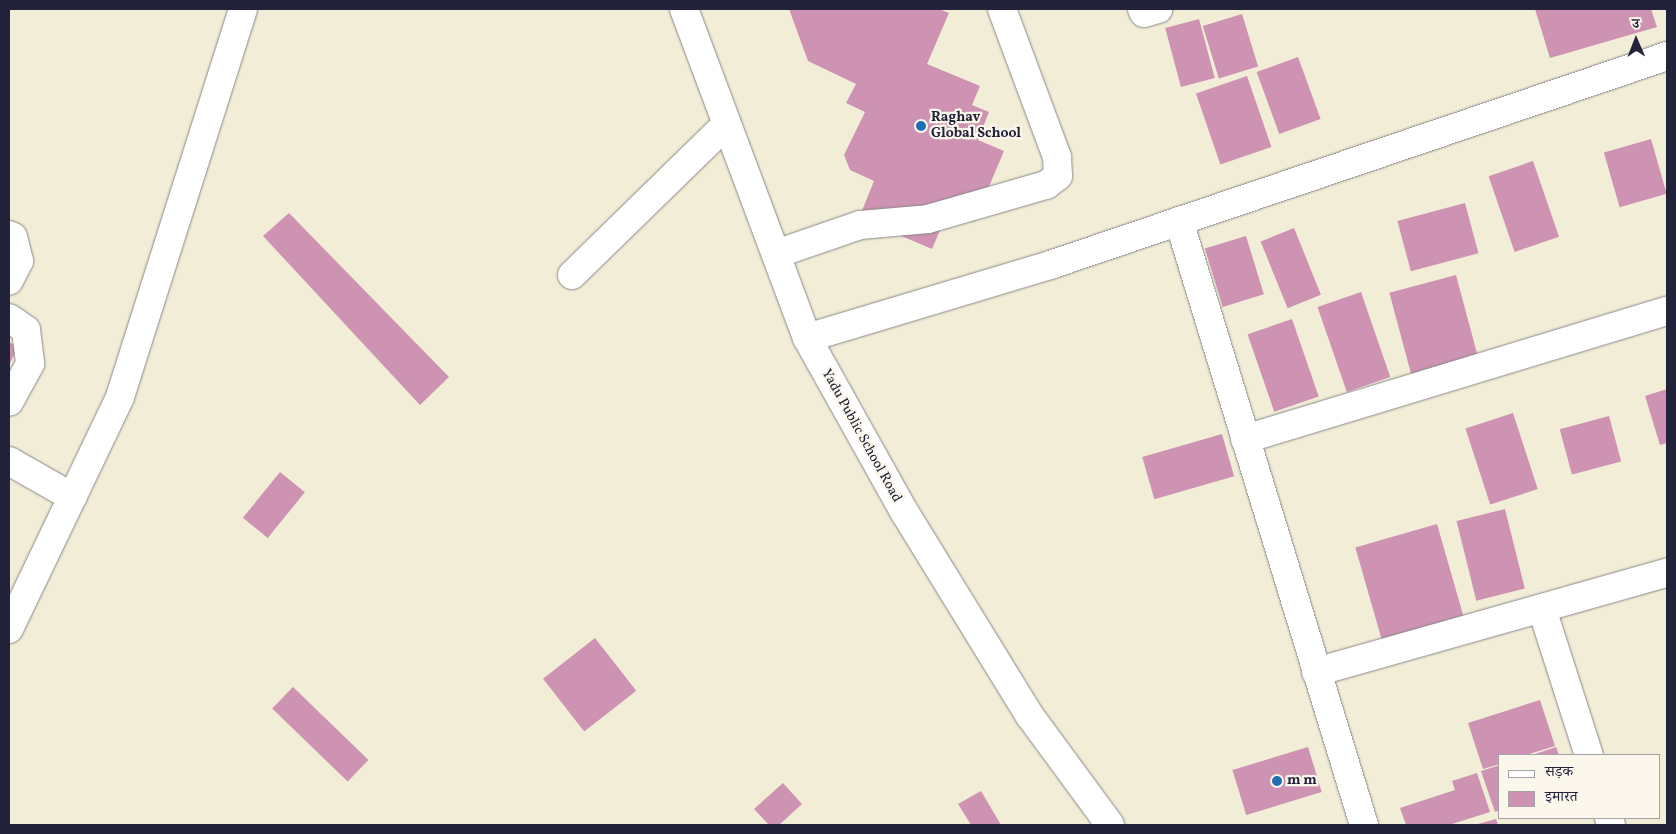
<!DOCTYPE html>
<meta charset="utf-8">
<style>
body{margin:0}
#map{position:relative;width:1676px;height:834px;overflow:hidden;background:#f2edd7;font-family:Vollkorn,"Noto Serif Devanagari",serif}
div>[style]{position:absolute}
.building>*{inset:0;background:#ce93b3;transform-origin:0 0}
.roads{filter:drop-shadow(0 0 1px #8a8889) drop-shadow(0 0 1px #8a8889)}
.minor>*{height:28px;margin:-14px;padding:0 14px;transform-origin:14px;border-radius:14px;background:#fff}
.dots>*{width:14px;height:14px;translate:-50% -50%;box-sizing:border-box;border:2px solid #fbf7ec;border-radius:50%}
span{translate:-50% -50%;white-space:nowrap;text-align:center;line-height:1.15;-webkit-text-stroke:4.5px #fbf7ec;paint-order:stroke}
.poi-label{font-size:14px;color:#22223b;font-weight:700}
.left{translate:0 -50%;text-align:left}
.street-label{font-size:14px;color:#22223b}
.frame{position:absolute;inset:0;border:10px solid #22223b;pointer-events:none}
.legend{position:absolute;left:1498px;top:754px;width:162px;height:65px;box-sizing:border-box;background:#fbf7ec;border:1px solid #a4a2a5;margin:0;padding:6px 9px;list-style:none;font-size:15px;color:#22223b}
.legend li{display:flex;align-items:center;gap:10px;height:25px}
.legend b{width:25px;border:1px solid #a4a2a5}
.north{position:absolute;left:1611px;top:15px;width:50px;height:50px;-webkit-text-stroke:4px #fbf7ec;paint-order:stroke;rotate:359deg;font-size:14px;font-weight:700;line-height:20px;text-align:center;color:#22223b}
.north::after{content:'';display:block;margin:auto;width:18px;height:22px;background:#22223b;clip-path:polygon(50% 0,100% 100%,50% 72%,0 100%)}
</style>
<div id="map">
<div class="building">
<i style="clip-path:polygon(789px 9px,939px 9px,949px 13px,927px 64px,980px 86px,972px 105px,989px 112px,978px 140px,1004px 151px,974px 222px,948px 211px,932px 249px,859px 218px,874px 181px,850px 170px,844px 155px,865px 112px,846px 103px,856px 84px,808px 61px)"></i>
<i style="clip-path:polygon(1535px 9px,1651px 9px,1657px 27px,1550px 58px)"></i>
<i style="left:1242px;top:14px;width:55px;height:41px;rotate:73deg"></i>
<i style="left:1199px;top:19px;width:61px;height:35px;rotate:75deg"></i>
<i style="left:1298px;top:57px;width:66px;height:44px;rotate:70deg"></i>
<i style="left:1247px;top:76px;width:75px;height:54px;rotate:71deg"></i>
<i style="left:1651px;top:139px;width:57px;height:49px;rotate:74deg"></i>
<i style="left:1533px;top:161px;width:80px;height:47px;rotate:71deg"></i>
<i style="left:1465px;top:203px;width:52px;height:70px;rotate:75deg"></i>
<i style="clip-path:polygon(289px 213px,449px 377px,420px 405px,263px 236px)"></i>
<i style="left:1294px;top:228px;width:72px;height:36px;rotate:68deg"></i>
<i style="left:1246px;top:236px;width:61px;height:43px;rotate:73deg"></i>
<i style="left:1456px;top:275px;width:88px;height:69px;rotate:75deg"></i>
<i style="left:1361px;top:292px;width:90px;height:46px;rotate:71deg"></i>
<i style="left:1292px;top:319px;width:82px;height:47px;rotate:71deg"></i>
<i style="clip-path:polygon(9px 342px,18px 347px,9px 365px)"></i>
<i style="clip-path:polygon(1667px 389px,1667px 443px,1660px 445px,1645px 396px)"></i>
<i style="left:1513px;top:413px;width:80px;height:50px;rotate:72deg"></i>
<i style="left:1609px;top:416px;width:47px;height:51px;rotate:75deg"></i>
<i style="left:1222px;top:434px;width:44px;height:83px;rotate:74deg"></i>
<i style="left:280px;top:472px;width:32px;height:59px;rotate:39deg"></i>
<i style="left:1505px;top:509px;width:82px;height:50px;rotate:76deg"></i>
<i style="left:1437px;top:524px;width:96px;height:85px;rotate:74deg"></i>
<i style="left:595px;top:638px;width:67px;height:66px;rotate:52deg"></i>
<i style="left:293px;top:687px;width:105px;height:30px;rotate:44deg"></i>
<i style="clip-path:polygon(1540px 700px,1555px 746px,1526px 755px,1500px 755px,1500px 764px,1483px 769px,1468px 723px)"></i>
<i style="left:1308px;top:747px;width:47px;height:79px;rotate:73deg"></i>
<i style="clip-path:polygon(1556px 747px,1559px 755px,1532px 755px)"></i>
<i style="clip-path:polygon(1500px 765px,1500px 810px,1495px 812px,1481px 771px)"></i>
<i style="clip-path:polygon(1477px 773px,1490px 812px,1449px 825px,1406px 825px,1400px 808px,1455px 790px,1452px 781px)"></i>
<i style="clip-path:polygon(783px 783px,802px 804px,779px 825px,769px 825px,754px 809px)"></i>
<i style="clip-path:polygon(981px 791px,1001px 825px,971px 825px,958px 804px)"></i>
<i style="clip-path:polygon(1496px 819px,1498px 825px,1474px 825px)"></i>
</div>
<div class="roads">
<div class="minor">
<i style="left:684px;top:9px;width:351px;rotate:69.5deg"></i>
<i style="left:807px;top:338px;width:201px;rotate:60.8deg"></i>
<i style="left:905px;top:513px;width:238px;rotate:58.4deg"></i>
<i style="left:1030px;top:716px;width:135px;rotate:53.7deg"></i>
<i style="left:1142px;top:9px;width:4px;rotate:63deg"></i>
<i style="left:1144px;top:13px;width:15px;rotate:-16deg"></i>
<i style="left:1179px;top:221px;width:632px;rotate:72.97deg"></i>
<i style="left:9px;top:235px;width:4px;rotate:27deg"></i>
<i style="left:13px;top:237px;width:25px;rotate:76deg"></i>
<i style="left:19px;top:261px;width:22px;rotate:117deg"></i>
<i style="left:776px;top:254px;width:89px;rotate:-19deg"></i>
<i style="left:860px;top:225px;width:68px;rotate:-5deg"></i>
<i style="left:928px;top:219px;width:123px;rotate:-16.1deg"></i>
<i style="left:1046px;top:185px;width:15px;rotate:-37deg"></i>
<i style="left:1058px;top:176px;width:19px;rotate:-93deg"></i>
<i style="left:1057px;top:157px;width:158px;rotate:-110.4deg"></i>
<i style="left:572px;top:275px;width:216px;rotate:-44.3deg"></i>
<i style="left:9px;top:318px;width:21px;rotate:35deg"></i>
<i style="left:26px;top:330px;width:34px;rotate:83deg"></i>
<i style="left:30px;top:364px;width:43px;rotate:118.9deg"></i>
<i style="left:807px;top:338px;width:257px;rotate:-16.7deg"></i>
<i style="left:1053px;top:264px;width:648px;rotate:-18.71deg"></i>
<i style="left:1245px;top:439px;width:441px;rotate:-16.9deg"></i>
<i style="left:9px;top:461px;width:73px;rotate:29.7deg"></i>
<i style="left:1542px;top:609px;width:153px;rotate:72.2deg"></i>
<i style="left:9px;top:629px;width:257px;rotate:-64.4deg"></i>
<i style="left:120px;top:397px;width:407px;rotate:-72.4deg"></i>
<i style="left:1316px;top:672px;width:365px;rotate:-15.8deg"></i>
<i style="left:1609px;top:818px;width:7px;rotate:74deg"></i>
</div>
</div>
<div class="dots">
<i style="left:921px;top:126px;background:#1f6fb2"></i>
<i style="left:1277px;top:781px;background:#1f6fb2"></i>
</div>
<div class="poi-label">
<span class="left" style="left:931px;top:126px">Raghav<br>Global School</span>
<span class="left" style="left:1287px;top:781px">m m</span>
</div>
<div class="street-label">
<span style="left:861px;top:436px;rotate:61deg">Yadu Public School Road</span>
</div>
<div class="frame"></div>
<ul class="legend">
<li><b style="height:6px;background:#fff"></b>सड़क</li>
<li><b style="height:14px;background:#ce93b3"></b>इमारत</li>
</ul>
<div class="north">उ</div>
</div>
